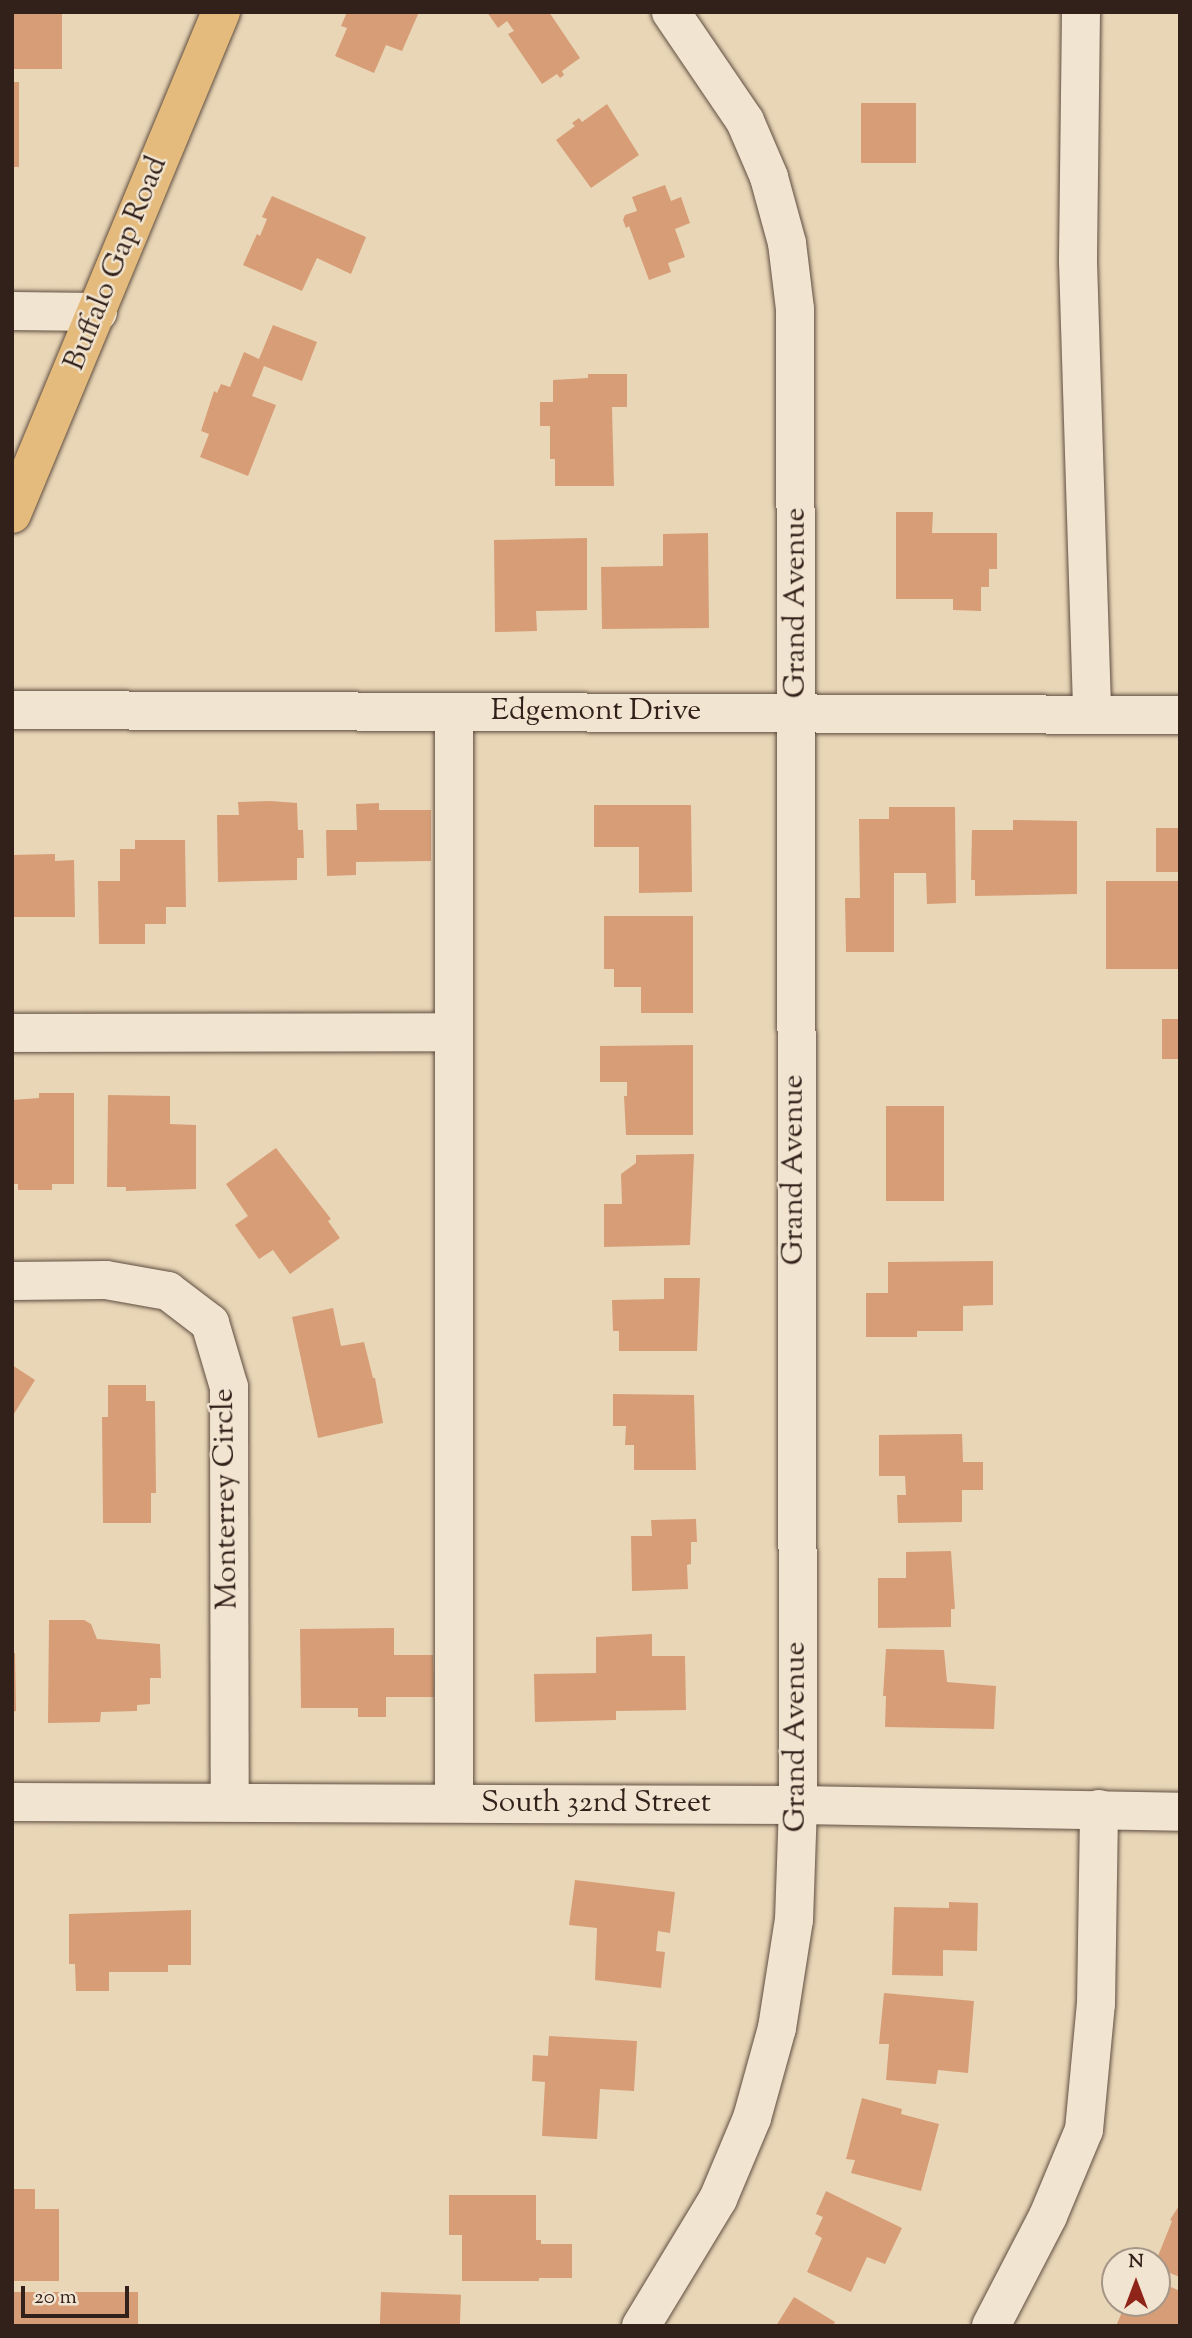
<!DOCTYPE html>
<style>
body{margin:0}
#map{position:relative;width:1192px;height:2338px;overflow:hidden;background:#e9d6b7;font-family:"Sorts Mill Goudy",serif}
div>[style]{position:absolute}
.building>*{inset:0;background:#d79d77;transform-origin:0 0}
.roads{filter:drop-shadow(0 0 2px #604e41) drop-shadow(0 0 2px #604e41)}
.minor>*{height:38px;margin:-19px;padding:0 19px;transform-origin:19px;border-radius:19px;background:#f1e4d0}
.major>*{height:38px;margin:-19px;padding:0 19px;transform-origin:19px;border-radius:19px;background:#e4bb7c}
span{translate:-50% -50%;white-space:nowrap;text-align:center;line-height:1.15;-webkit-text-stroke:5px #f1e4d0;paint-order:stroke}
.street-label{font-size:30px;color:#32211a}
.frame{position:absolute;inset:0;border:14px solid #32211a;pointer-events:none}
.north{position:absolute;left:1101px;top:2247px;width:70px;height:70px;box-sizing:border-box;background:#f1e4d0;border:2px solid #a59687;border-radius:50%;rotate:0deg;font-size:19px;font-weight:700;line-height:28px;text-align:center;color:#32211a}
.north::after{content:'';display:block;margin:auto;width:24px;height:32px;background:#8f2418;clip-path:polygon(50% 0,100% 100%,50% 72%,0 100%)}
.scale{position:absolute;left:21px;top:2286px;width:108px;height:32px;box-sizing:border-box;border:4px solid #32211a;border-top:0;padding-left:9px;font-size:21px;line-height:24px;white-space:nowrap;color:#32211a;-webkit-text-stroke:5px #f1e4d0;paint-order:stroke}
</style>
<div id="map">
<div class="building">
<i style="left:12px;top:12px;width:50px;height:57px"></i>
<i style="clip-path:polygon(347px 12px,419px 12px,402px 51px,386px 45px,374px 73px,335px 56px,347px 28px,341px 26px)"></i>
<i style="clip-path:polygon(487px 12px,549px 12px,580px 58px,562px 71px,564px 75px,560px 78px,557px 74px,542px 84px,508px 34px,514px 31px,507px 21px,498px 28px)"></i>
<i style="left:12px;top:82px;width:7px;height:85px"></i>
<i style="left:861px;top:103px;width:55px;height:60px"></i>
<i style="clip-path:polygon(607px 104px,639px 155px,591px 188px,556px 140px,575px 126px,572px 123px,579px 118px,582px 122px)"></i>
<i style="clip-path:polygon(665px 185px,671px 201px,681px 197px,690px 223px,675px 229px,685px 257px,668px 263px,671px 272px,649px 280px,629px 226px,626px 228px,623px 220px,625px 215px,637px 211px,632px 197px)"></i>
<i style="clip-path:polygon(272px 196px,366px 237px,351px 274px,317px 258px,302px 291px,243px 265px,257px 234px,260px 236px,267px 219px,262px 217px)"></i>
<i style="clip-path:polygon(273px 325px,317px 342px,302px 381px,264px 366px,252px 396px,276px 405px,248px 476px,200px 457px,209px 434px,201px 431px,214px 391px,217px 393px,221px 384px,230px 387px,244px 352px,259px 359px)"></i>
<i style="clip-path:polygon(588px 374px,627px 374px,627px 407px,612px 407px,614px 486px,555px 486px,555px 459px,550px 459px,550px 426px,540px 426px,540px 402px,553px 402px,553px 380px,588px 378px)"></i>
<i style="clip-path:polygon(896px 512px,933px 512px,932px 533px,997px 533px,997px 569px,989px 569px,989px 587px,981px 587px,981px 611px,953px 610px,953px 599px,896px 599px)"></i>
<i style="clip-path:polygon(708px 533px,709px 628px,602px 629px,601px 567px,663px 566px,663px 534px)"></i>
<i style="clip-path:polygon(587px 538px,587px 610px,536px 611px,537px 631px,495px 632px,494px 540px)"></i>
<i style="clip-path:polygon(270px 801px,297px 803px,298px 830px,303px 830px,304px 858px,297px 858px,297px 880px,218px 882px,217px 815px,239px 815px,238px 802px)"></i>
<i style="clip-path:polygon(379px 803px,379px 810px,431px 810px,431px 861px,356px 862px,356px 875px,327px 876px,326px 830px,357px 830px,356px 804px)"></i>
<i style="clip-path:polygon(594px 805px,691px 805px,692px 892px,639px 893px,639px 847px,594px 847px)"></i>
<i style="clip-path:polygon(889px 807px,955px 807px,956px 903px,927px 904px,926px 873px,894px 873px,894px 952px,846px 952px,845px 898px,860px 898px,859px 819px,889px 819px)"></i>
<i style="clip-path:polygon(1013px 820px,1077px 821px,1077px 894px,975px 896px,975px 880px,971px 880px,972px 830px,1013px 830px)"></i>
<i style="left:1156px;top:828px;width:24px;height:44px"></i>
<i style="clip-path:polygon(135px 840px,185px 840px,186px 907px,166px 907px,166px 924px,145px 924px,145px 944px,99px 944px,98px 881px,120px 881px,120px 849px,135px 849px)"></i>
<i style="clip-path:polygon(55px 854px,55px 861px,74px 860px,75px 917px,12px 917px,12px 855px)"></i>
<i style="left:1180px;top:881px;width:88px;height:74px;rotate:90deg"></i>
<i style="clip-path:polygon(604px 916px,693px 916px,693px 1013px,641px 1013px,641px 987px,614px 987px,614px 969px,604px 969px)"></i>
<i style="left:1162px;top:1019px;width:18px;height:40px"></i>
<i style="clip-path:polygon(693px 1045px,693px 1135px,626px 1135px,624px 1096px,627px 1096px,627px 1082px,600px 1082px,600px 1046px)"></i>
<i style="clip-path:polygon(39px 1093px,74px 1093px,74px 1184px,52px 1184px,52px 1190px,18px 1190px,18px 1184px,12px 1184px,12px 1100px,39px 1098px)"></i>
<i style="clip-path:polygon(108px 1095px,170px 1096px,170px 1124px,196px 1125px,196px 1189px,126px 1191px,126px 1187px,107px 1187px)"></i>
<i style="left:886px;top:1106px;width:58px;height:95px"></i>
<i style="clip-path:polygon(276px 1148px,331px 1219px,328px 1221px,340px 1238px,290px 1274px,273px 1250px,259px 1259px,235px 1225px,248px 1216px,226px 1184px)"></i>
<i style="clip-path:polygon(694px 1154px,690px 1245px,604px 1247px,604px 1204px,622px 1204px,621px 1174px,636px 1163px,636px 1155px)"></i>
<i style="clip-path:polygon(993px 1261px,993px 1305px,963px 1306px,963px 1331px,917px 1331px,917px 1337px,866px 1337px,866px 1293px,888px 1293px,888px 1262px)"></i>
<i style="clip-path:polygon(664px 1278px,700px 1278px,697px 1351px,619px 1351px,619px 1331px,613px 1331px,612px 1300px,664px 1299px)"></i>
<i style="clip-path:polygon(333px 1308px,341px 1346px,364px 1342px,373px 1378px,375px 1378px,383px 1423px,318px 1438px,292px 1317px)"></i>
<i style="clip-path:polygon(12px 1365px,35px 1380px,12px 1417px)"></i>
<i style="clip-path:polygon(108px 1385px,146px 1385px,146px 1401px,155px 1401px,156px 1493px,151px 1493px,151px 1523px,103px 1523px,102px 1417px,108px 1417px)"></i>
<i style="clip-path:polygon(613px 1394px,694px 1395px,696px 1470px,634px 1470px,634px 1445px,625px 1445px,626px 1426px,613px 1426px)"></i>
<i style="clip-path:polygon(962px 1434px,963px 1462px,983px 1462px,983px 1490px,962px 1490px,962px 1522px,898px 1523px,897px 1495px,906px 1495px,905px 1476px,879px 1476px,879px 1435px)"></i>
<i style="clip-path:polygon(696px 1519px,697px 1542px,691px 1542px,691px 1564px,687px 1565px,688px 1589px,632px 1591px,631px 1536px,652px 1536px,651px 1520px)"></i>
<i style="clip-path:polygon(951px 1551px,955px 1609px,951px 1609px,951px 1627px,878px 1628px,878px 1578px,906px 1578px,906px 1552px)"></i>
<i style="clip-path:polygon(49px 1620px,84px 1620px,91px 1624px,97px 1639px,160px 1644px,161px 1678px,150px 1678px,150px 1704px,137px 1705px,137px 1711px,101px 1712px,100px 1722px,48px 1723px)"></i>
<i style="clip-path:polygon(394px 1628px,394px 1655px,433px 1655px,434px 1697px,386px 1697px,386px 1717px,358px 1717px,358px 1708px,301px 1708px,300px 1629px)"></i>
<i style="clip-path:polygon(652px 1634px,652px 1656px,685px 1656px,686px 1710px,616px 1711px,616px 1720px,535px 1722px,534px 1674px,596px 1673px,596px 1637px)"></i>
<i style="clip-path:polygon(886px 1649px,944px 1650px,947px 1682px,996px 1686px,994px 1729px,885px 1727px,886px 1696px,883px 1696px)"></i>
<i style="clip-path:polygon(12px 1653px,15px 1653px,16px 1711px,12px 1712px)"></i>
<i style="clip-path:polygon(575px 1880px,675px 1892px,670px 1933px,658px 1931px,656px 1951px,665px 1952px,661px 1988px,595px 1980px,597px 1928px,569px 1925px)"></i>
<i style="clip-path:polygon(949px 1902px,978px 1903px,977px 1951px,943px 1950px,943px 1976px,892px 1975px,894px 1907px,949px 1908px)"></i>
<i style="clip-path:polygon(191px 1910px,191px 1965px,168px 1965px,168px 1972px,109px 1972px,109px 1991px,76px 1991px,75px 1964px,69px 1964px,69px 1914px)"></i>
<i style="clip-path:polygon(884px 1993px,974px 2001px,968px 2073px,938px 2070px,936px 2084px,886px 2080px,889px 2044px,879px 2044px)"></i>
<i style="clip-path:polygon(549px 2036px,637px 2041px,634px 2091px,600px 2089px,597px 2139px,542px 2136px,545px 2082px,532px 2081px,533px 2055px,548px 2056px)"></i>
<i style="clip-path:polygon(862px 2098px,902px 2109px,901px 2114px,939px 2124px,921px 2191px,851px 2173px,855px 2160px,846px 2159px)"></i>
<i style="clip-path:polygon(12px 2189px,35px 2189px,35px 2209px,59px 2209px,59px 2281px,12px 2281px)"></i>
<i style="clip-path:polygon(826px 2191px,902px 2228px,885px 2264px,867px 2257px,851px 2292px,807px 2272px,822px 2238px,815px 2234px,823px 2217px,816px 2214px)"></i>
<i style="clip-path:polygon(449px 2195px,536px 2195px,536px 2240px,541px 2240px,541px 2244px,572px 2244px,572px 2278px,539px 2278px,539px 2281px,462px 2281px,462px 2235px,449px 2235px)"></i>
<i style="clip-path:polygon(1180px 2204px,1180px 2277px,1157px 2268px,1156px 2261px,1172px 2221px,1170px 2220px)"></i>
<i style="clip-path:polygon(1160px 2282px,1180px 2291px,1180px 2326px,1116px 2326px,1126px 2303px,1157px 2303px)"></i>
<i style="left:138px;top:2292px;width:34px;height:126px;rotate:90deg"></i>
<i style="left:381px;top:2292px;width:80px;height:34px;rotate:2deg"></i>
<i style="clip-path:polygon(794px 2297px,835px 2322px,833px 2326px,776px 2326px)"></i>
</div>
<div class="roads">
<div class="minor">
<i style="left:1081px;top:12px;width:250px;rotate:90.7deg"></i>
<i style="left:1078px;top:262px;width:452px;rotate:88.2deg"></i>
<i style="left:12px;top:311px;width:86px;rotate:0.7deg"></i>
<i style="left:12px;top:710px;width:1168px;rotate:0.25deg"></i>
<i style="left:454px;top:712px;width:1091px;rotate:90deg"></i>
<i style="left:12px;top:1033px;width:442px;rotate:-0.1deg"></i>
<i style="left:12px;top:1281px;width:94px;rotate:-0.6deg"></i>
<i style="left:106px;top:1280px;width:63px;rotate:10.1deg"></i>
<i style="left:168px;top:1291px;width:53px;rotate:37.3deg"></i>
<i style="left:210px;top:1323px;width:67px;rotate:73.5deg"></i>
<i style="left:229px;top:1387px;width:415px;rotate:89.9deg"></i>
<i style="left:12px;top:1802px;width:786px;rotate:0.22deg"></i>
<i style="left:798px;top:1805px;width:382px;rotate:1deg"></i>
<i style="left:641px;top:2326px;width:149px;rotate:-58.8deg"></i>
<i style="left:718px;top:2199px;width:88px;rotate:-67.2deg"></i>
<i style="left:752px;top:2118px;width:93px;rotate:-74.5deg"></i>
<i style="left:777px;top:2028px;width:109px;rotate:-81.1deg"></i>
<i style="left:794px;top:1920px;width:115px;rotate:-88deg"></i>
<i style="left:798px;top:1805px;width:1496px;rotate:-90.11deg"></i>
<i style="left:795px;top:309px;width:66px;rotate:-96.9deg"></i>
<i style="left:787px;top:243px;width:68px;rotate:-105.3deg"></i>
<i style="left:769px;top:177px;width:61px;rotate:-113.2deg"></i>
<i style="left:745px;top:121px;width:132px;rotate:-124.2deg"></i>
<i style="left:991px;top:2326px;width:124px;rotate:-62.6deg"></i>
<i style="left:1048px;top:2216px;width:93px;rotate:-67.3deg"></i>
<i style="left:1084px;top:2130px;width:127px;rotate:-84.6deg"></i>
<i style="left:1096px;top:2004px;width:195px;rotate:-89.1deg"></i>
</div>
<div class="major">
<i style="left:12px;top:514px;width:544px;rotate:-67.4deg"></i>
</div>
</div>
<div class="street-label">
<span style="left:117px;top:264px;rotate:-68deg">Buffalo Gap Road</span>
<span style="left:797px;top:603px;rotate:-90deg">Grand Avenue</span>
<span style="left:596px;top:712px">Edgemont Drive</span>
<span style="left:795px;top:1170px;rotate:-90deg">Grand Avenue</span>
<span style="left:227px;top:1499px;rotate:-91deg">Monterrey Circle</span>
<span style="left:797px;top:1737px;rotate:-90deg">Grand Avenue</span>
<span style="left:596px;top:1804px">South 32nd Street</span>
</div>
<div class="frame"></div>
<div class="north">N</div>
<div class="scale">20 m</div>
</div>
